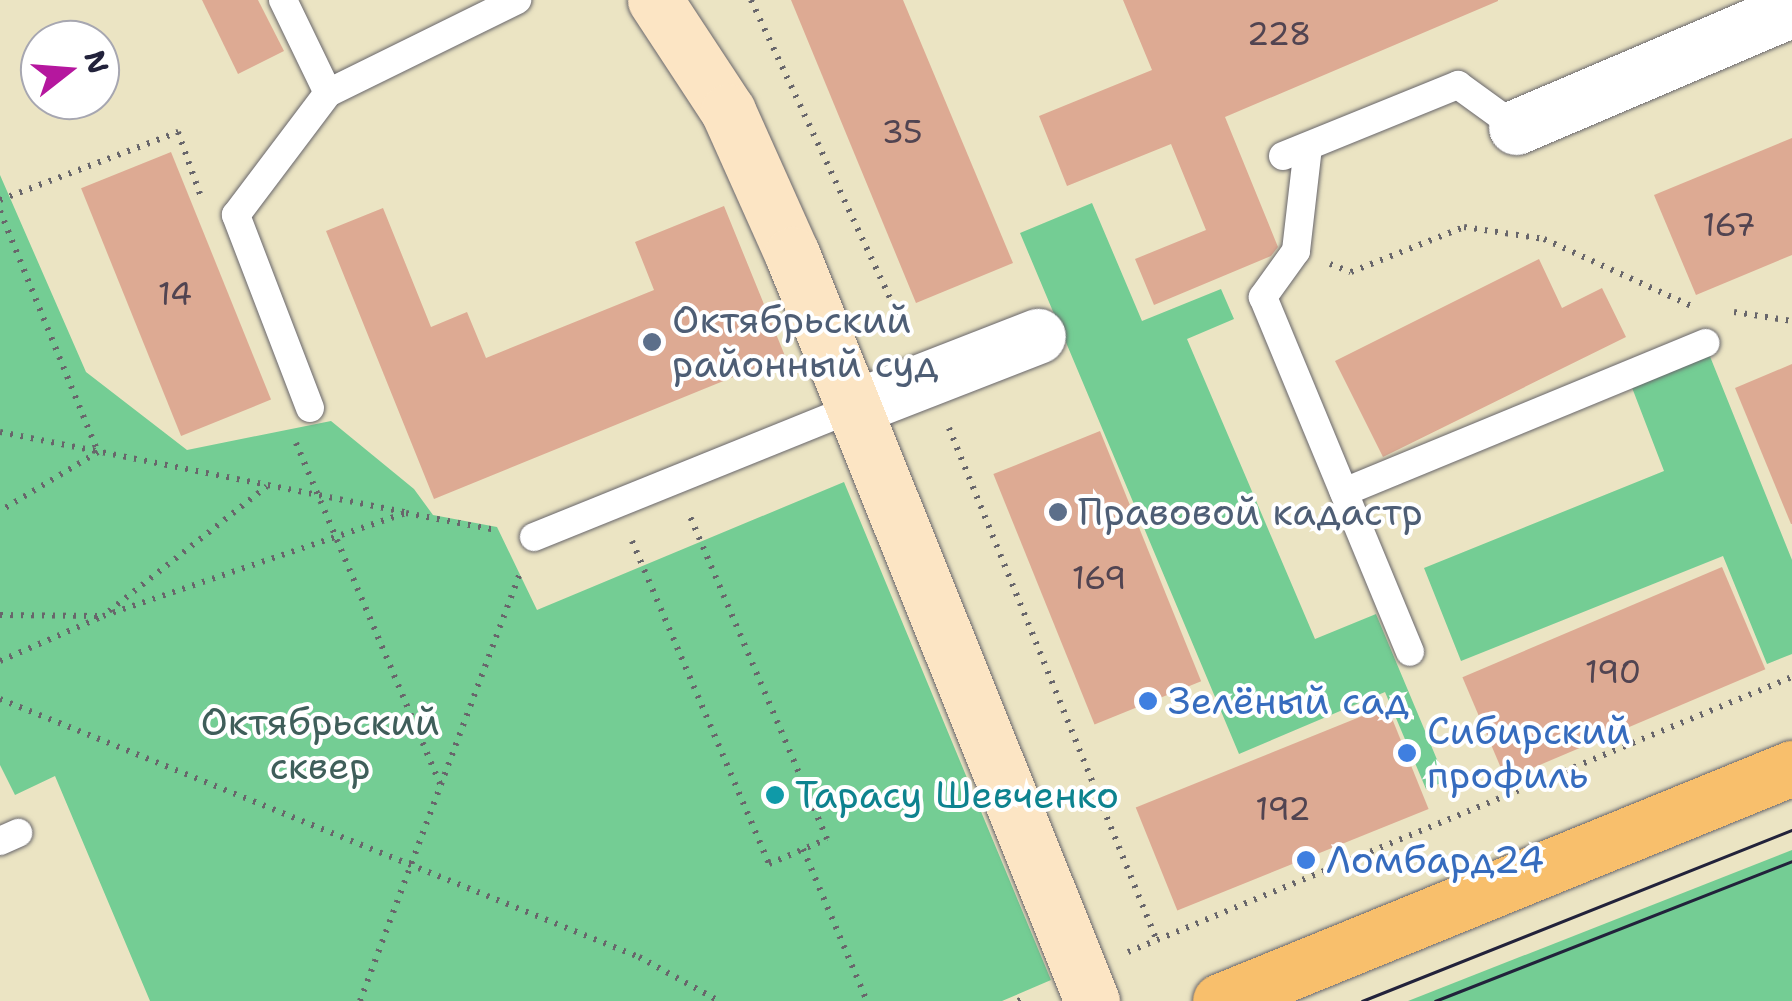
<!DOCTYPE html>
<meta charset="utf-8">
<style>
body{margin:0}
#map{position:relative;width:1792px;height:1001px;overflow:hidden;background:#ebe4c3;font-family:"Shantell Sans",sans-serif}
div>[style]{position:absolute}
.green>*{inset:0;background:#74cd94}
.building>*{inset:0;background:#ddaa93;transform-origin:0 0}
.path>*{height:6px;margin-top:-3px;transform-origin:0;background:repeating-linear-gradient(90deg,#68666b 0 2.5px,transparent 0 10.5px)}
.roads{filter:drop-shadow(0 0 2px #68666b) drop-shadow(0 0 2px #68666b)}
.lane>*{height:28px;margin:-14px;padding:0 14px;transform-origin:14px;border-radius:14px;background:#fff}
.street>*{height:55px;margin:-27.5px;padding:0 27.5px;transform-origin:27.5px;border-radius:27.5px;background:#fff}
.secondary>*{height:55px;margin:-27.5px;padding:0 27.5px;transform-origin:27.5px;border-radius:27.5px;background:#fce5c4}
.primary>*{height:55px;margin:-27.5px;padding:0 27.5px;transform-origin:27.5px;border-radius:27.5px;background:#f8bf6c}
.tram>*{height:2.5px;margin:-1.25px;padding:0 1.25px;transform-origin:1.25px;border-radius:1.25px;background:#22223b}
.dots>*{width:28px;height:28px;translate:-50% -50%;box-sizing:border-box;border:5px solid #fff;border-radius:50%}
span{translate:-50% -50%;white-space:nowrap;text-align:center;line-height:1.15;-webkit-text-stroke:8px #fff;paint-order:stroke}
.number-label{font-size:32px;color:#514451}
.number-label span{-webkit-text-stroke-width:0}
.service-label{font-size:38px;color:#4e5e75}
.left{translate:0 -50%;text-align:left}
.shop-label{font-size:38px;color:#366cbe}
.park-label{font-size:38px;color:#3f5e5a}
.culture-label{font-size:38px;color:#0d838f}
.north{position:absolute;left:20px;top:20px;width:100px;height:100px;box-sizing:border-box;background:#fff;border:2px solid #a7a7b1;border-radius:50%;rotate:73deg;font-size:28px;font-weight:700;line-height:40px;text-align:center;color:#22223b}
.north::after{content:'';display:block;margin:auto;width:35px;height:45px;background:#b5179e;clip-path:polygon(50% 0,100% 100%,50% 72%,0 100%)}
</style>
<div id="map">
<div class="green">
<i style="clip-path:polygon(0 175px,86px 372px,187px 450px,331px 421px,414px 489px,433px 515px,497px 527px,537px 610px,844px 482px,1051px 980px,1002px 1001px,150px 1001px,55px 776px,15px 795px,0 765px)"></i>
<i style="clip-path:polygon(1092px 203px,1142px 321px,1221px 289px,1234px 319px,1187px 339px,1315px 639px,1376px 614px,1446px 781px,1426px 789px,1385px 692px,1239px 754px,1020px 233px)"></i>
<i style="clip-path:polygon(1709px 354px,1792px 560px,1792px 654px,1767px 664px,1723px 556px,1461px 661px,1424px 568px,1664px 471px,1631px 385px)"></i>
<i style="clip-path:polygon(1792px 850px,1792px 1001px,1408px 1001px)"></i>
</div>
<div class="building">
<i style="clip-path:polygon(202px 0,258px 0,284px 51px,238px 74px)"></i>
<i style="clip-path:polygon(791px 0,903px 0,1013px 263px,916px 303px)"></i>
<i style="clip-path:polygon(1123px 0,1498px 0,1498px 1px,1225px 117px,1278px 247px,1271px 256px,1154px 305px,1135px 259px,1206px 230px,1171px 144px,1067px 186px,1039px 116px,1152px 70px)"></i>
<i style="clip-path:polygon(1792px 138px,1792px 255px,1696px 295px,1654px 195px)"></i>
<i style="left:171px;top:152px;width:267px;height:97px;rotate:68deg"></i>
<i style="clip-path:polygon(724px 206px,785px 356px,434px 499px,326px 231px,383px 208px,431px 327px,467px 312px,486px 358px,654px 290px,635px 242px)"></i>
<i style="clip-path:polygon(1539px 259px,1562px 308px,1602px 288px,1626px 337px,1383px 457px,1335px 361px)"></i>
<i style="clip-path:polygon(1792px 364px,1792px 524px,1791px 524px,1735px 388px)"></i>
<i style="left:1100px;top:431px;width:270px;height:115px;rotate:68deg"></i>
<i style="left:1722px;top:567px;width:111px;height:282px;rotate:67deg"></i>
<i style="left:1387px;top:706px;width:111px;height:271px;rotate:68deg"></i>
</div>
<div class="path">
<i style="left:751px;top:0;width:369px;rotate:65deg"></i>
<i style="left:0;top:200px;width:191px;rotate:-20.9deg"></i>
<i style="left:178px;top:132px;width:69px;rotate:70.5deg"></i>
<i style="left:0;top:211px;width:260px;rotate:67.9deg"></i>
<i style="left:98px;top:452px;width:114px;rotate:149deg"></i>
<i style="left:1330px;top:264px;width:22px;rotate:21deg"></i>
<i style="left:1351px;top:272px;width:122px;rotate:-21.7deg"></i>
<i style="left:1464px;top:227px;width:81px;rotate:8.5deg"></i>
<i style="left:1544px;top:239px;width:162px;rotate:24.4deg"></i>
<i style="left:1734px;top:312px;width:59px;rotate:8.8deg"></i>
<i style="left:949px;top:428px;width:554px;rotate:67.93deg"></i>
<i style="left:0;top:432px;width:413px;rotate:11.2deg"></i>
<i style="left:296px;top:443px;width:372px;rotate:67.1deg"></i>
<i style="left:632px;top:541px;width:351px;rotate:67deg"></i>
<i style="left:769px;top:864px;width:63px;rotate:-23.3deg"></i>
<i style="left:827px;top:839px;width:353px;rotate:-113deg"></i>
<i style="left:109px;top:611px;width:201px;rotate:-38.3deg"></i>
<i style="left:0;top:615px;width:99px;rotate:0.6deg"></i>
<i style="left:0;top:661px;width:112px;rotate:-23.6deg"></i>
<i style="left:103px;top:616px;width:320px;rotate:-18.8deg"></i>
<i style="left:406px;top:513px;width:92px;rotate:10.7deg"></i>
<i style="left:0;top:699px;width:689px;rotate:21.99deg"></i>
<i style="left:639px;top:957px;width:91px;rotate:28.8deg"></i>
<i style="left:803px;top:849px;width:165px;rotate:67.2deg"></i>
<i style="left:1128px;top:952px;width:719px;rotate:-22.5deg"></i>
<i style="left:360px;top:1001px;width:456px;rotate:-69.5deg"></i>
<i style="left:1018px;top:1001px;width:8px;rotate:-23deg"></i>
</div>
<div class="roads">
<div class="lane">
<i style="left:283px;top:0;width:103px;rotate:64.2deg"></i>
<i style="left:328px;top:93px;width:211px;rotate:-26.2deg"></i>
<i style="left:1308px;top:147px;width:105px;rotate:96.6deg"></i>
<i style="left:1296px;top:251px;width:57px;rotate:125.7deg"></i>
<i style="left:1263px;top:297px;width:384px;rotate:67.5deg"></i>
<i style="left:1283px;top:156px;width:189px;rotate:-22.1deg"></i>
<i style="left:1458px;top:85px;width:72px;rotate:35.9deg"></i>
<i style="left:310px;top:408px;width:207px;rotate:-111deg"></i>
<i style="left:236px;top:215px;width:153px;rotate:-53deg"></i>
<i style="left:1344px;top:492px;width:391px;rotate:-22.4deg"></i>
<i style="left:534px;top:537px;width:349px;rotate:-22deg"></i>
<i style="left:0;top:841px;width:20px;rotate:-24deg"></i>
</div>
<div class="street">
<i style="left:1516px;top:127px;width:300px;rotate:-23.1deg"></i>
<i style="left:858px;top:406px;width:193px;rotate:-21.3deg"></i>
</div>
<div class="secondary">
<i style="left:655px;top:0;width:133px;rotate:56.7deg"></i>
<i style="left:728px;top:111px;width:157px;rotate:65.9deg"></i>
<i style="left:792px;top:254px;width:805px;rotate:68.12deg"></i>
</div>
<div class="primary">
<i style="left:1220px;top:1001px;width:618px;rotate:-22.16deg"></i>
</div>
</div>
<div class="tram">
<i style="left:1362px;top:1001px;width:463px;rotate:-21.7deg"></i>
<i style="left:1435px;top:1001px;width:383px;rotate:-21.4deg"></i>
</div>
<div class="dots">
<i style="left:652px;top:342px;background:#5c6f8a"></i>
<i style="left:1058px;top:512px;background:#5c6f8a"></i>
<i style="left:1148px;top:701px;background:#3f7fe0"></i>
<i style="left:1407px;top:753px;background:#3f7fe0"></i>
<i style="left:775px;top:795px;background:#0f9aa8"></i>
<i style="left:1306px;top:860px;background:#3f7fe0"></i>
</div>
<div class="number-label">
<span style="left:1279px;top:34px">228</span>
<span style="left:902px;top:132px">35</span>
<span style="left:1729px;top:225px">167</span>
<span style="left:175px;top:294px">14</span>
<span style="left:1099px;top:578px">169</span>
<span style="left:1613px;top:672px">190</span>
<span style="left:1283px;top:809px">192</span>
</div>
<div class="service-label">
<span class="left" style="left:672px;top:342px">Октябрьский<br>районный суд</span>
<span class="left" style="left:1078px;top:512px">Правовой кадастр</span>
</div>
<div class="shop-label">
<span class="left" style="left:1168px;top:701px">Зелёный сад</span>
<span class="left" style="left:1427px;top:753px">Сибирский<br>профиль</span>
<span class="left" style="left:1326px;top:860px">Ломбард24</span>
</div>
<div class="park-label">
<span style="left:320px;top:744px">Октябрьский<br>сквер</span>
</div>
<div class="culture-label">
<span class="left" style="left:795px;top:795px">Тарасу Шевченко</span>
</div>
<div class="north">N</div>
</div>
